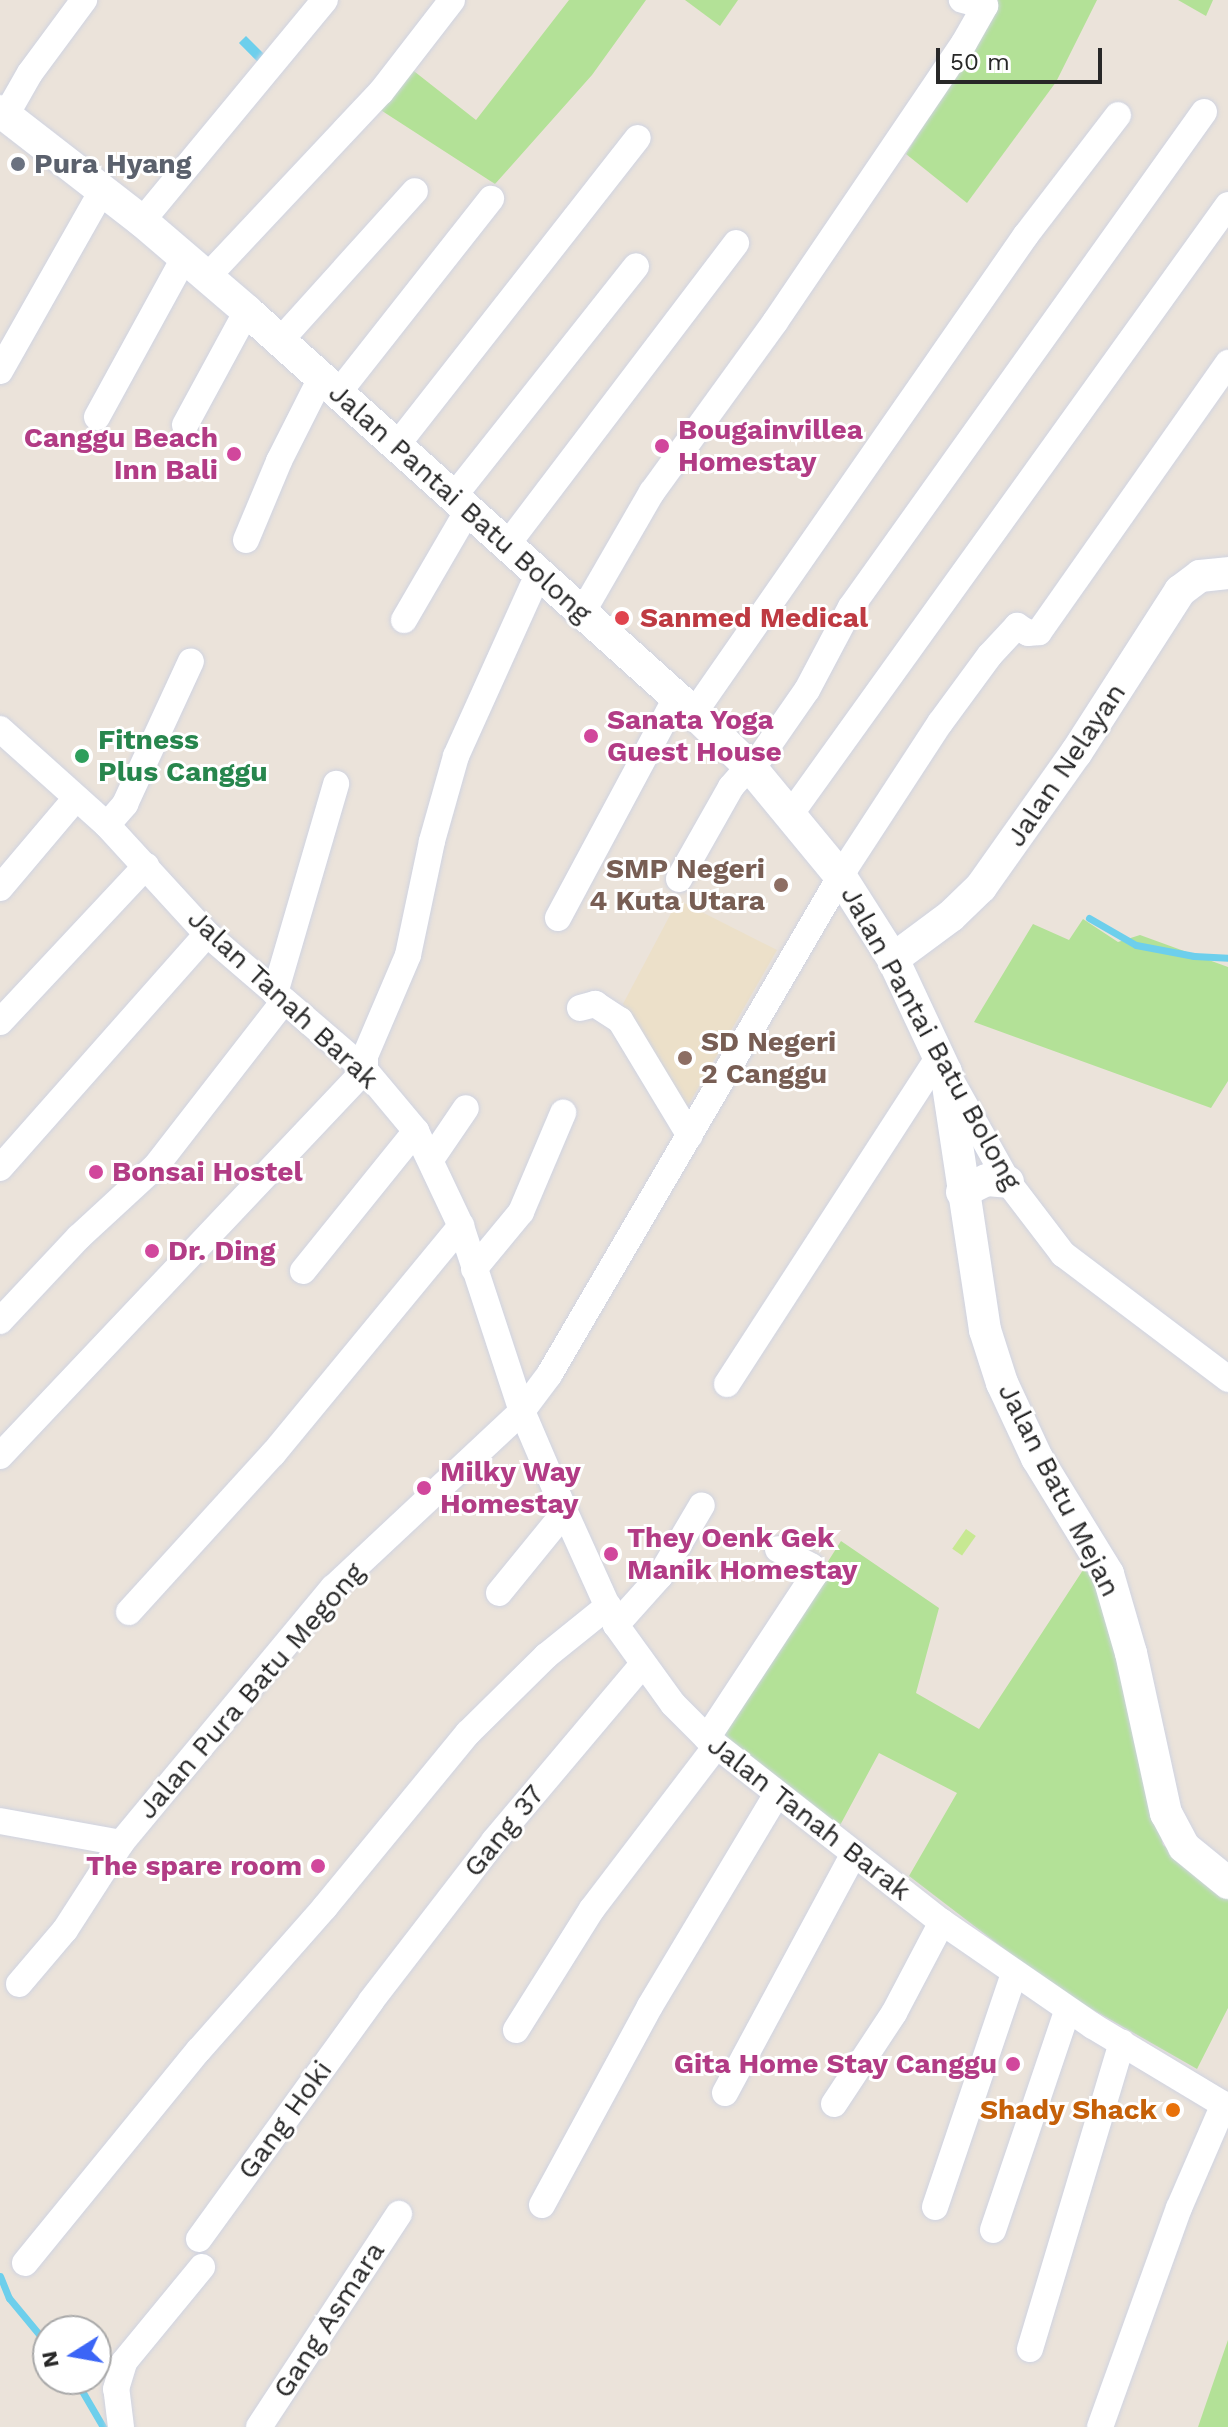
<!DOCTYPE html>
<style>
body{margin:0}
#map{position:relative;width:1228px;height:2427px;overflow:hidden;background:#ebe3da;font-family:"Work Sans",sans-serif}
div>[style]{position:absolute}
.education>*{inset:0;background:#ece0c9}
.green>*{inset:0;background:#b3e197}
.pitch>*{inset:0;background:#c7e892;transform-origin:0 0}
.water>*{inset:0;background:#6dcfec;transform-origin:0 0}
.stream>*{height:7px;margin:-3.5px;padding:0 3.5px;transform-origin:3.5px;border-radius:3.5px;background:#6dcfec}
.roads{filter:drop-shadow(0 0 2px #cfd3e1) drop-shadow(0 0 2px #cfd3e1)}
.minor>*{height:26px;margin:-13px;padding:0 13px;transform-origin:13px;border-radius:13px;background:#fff}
.tertiary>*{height:32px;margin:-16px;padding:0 16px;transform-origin:16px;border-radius:16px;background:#fff}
.dots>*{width:22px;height:22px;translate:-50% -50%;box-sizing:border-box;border:4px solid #fff;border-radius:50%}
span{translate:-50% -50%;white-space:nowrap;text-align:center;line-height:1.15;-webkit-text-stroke:6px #fff;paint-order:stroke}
.worship-label{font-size:28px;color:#5b616d;font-weight:700}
.left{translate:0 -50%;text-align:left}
.hotel-label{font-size:28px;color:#b23c85;font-weight:700}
.right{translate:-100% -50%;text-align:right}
.street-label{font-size:28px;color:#282828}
.health-label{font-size:28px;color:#be3a42;font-weight:700}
.leisure-label{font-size:28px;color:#27864d;font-weight:700}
.education-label{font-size:28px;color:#785e54;font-weight:700}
.food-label{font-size:28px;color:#c56008;font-weight:700}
.north{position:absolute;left:32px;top:2315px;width:80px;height:80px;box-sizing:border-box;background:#fff;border:2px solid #a9a9a9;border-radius:50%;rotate:259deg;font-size:22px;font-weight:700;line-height:32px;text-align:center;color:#282828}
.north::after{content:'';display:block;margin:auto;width:28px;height:36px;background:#3b65f6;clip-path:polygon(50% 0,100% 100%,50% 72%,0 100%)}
.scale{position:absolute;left:936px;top:48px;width:166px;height:36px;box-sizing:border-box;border:4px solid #282828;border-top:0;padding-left:10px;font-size:24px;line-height:28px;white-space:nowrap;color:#282828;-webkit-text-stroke:6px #fff;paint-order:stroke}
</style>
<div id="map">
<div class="education">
<i style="clip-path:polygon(678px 900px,777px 950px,685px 1111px,623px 1004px)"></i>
</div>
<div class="green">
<i style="clip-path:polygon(569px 0,646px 0,592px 75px,495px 184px,376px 107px,410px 68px,476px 120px)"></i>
<i style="clip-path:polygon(685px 0,738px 0,720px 26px)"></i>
<i style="clip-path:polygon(998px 0,1097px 0,1056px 82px,967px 203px,906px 154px)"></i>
<i style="clip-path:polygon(1178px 0,1213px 0,1206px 16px)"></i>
<i style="clip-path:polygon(1083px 919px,1118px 942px,1140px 935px,1228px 967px,1228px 1081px,1211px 1108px,974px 1022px,1033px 924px,1069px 940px)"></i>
<i style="clip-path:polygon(841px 1541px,939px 1608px,916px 1693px,979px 1729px,1083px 1570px,1100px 1578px,1163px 1845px,1228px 1892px,1228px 2008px,1197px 2069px,1055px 1988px,909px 1876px,957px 1793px,879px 1753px,838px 1829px,718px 1734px)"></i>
<i style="clip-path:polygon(1228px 2340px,1228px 2427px,1198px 2427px)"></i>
</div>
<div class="pitch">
<i style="left:966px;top:1529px;width:12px;height:24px;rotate:35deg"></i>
</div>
<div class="water">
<i style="left:246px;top:36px;width:28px;height:10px;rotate:45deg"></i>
</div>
<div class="stream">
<i style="left:1089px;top:918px;width:54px;rotate:29.9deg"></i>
<i style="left:1136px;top:945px;width:59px;rotate:10.7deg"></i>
<i style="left:1194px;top:956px;width:34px;rotate:3deg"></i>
<i style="left:0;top:2276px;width:24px;rotate:68deg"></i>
<i style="left:9px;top:2298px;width:61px;rotate:50.3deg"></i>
<i style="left:75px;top:2379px;width:56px;rotate:59.7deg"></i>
</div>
<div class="roads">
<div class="minor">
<i style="left:6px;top:115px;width:48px;rotate:-60.3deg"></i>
<i style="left:30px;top:73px;width:91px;rotate:-53.5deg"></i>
<i style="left:142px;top:221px;width:287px;rotate:-50.4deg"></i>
<i style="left:207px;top:277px;width:254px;rotate:-46.8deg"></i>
<i style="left:381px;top:92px;width:116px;rotate:-52.3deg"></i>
<i style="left:279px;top:342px;width:203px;rotate:-48deg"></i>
<i style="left:0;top:371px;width:207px;rotate:-60.5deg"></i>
<i style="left:339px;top:392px;width:246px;rotate:-51.8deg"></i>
<i style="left:97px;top:417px;width:181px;rotate:-61.3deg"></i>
<i style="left:185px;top:425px;width:130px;rotate:-61.5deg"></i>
<i style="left:397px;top:445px;width:390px;rotate:-51.9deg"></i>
<i style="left:454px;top:496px;width:293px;rotate:-51.6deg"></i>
<i style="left:246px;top:540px;width:86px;rotate:-67.3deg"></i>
<i style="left:279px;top:461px;width:93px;rotate:-63.2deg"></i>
<i style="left:507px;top:545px;width:379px;rotate:-52.8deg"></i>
<i style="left:582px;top:613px;width:140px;rotate:-60deg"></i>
<i style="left:652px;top:492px;width:210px;rotate:-54.1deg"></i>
<i style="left:775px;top:322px;width:337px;rotate:-55.9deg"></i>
<i style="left:964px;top:43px;width:43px;rotate:-60.4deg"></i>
<i style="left:985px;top:6px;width:24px;rotate:-165deg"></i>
<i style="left:404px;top:620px;width:127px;rotate:-59.8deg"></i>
<i style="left:694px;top:713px;width:582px;rotate:-55.22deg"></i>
<i style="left:1026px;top:235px;width:151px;rotate:-52.5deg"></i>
<i style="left:0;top:729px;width:144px;rotate:41.9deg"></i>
<i style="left:107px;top:825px;width:148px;rotate:47.5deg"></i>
<i style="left:207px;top:934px;width:208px;rotate:40.7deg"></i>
<i style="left:365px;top:1070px;width:80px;rotate:50.1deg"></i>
<i style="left:416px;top:1131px;width:105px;rotate:64.7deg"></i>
<i style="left:461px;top:1226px;width:195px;rotate:71.8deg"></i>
<i style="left:522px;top:1411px;width:110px;rotate:66.9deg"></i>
<i style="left:565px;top:1512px;width:124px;rotate:65.7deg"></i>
<i style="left:616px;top:1625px;width:97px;rotate:54.2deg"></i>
<i style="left:673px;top:1704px;width:48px;rotate:45deg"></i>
<i style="left:707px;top:1738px;width:298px;rotate:38.1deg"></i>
<i style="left:942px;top:1922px;width:183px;rotate:34.6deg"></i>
<i style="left:1093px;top:2026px;width:157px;rotate:31deg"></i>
<i style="left:752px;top:769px;width:96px;rotate:-55.2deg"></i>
<i style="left:807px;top:690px;width:94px;rotate:-62.1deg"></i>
<i style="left:851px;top:607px;width:608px;rotate:-54.51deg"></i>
<i style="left:790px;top:815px;width:751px;rotate:-54.32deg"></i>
<i style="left:107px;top:825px;width:28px;rotate:-49deg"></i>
<i style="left:125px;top:804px;width:157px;rotate:-65.2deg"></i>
<i style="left:679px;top:879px;width:106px;rotate:-60.5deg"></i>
<i style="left:731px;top:787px;width:28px;rotate:-49deg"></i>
<i style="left:0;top:888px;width:118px;rotate:-49.8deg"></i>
<i style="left:558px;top:918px;width:250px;rotate:-61.8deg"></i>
<i style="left:275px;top:993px;width:218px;rotate:-73.7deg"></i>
<i style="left:580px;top:1008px;width:16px;rotate:-15deg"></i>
<i style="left:595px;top:1004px;width:30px;rotate:33deg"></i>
<i style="left:620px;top:1020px;width:135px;rotate:58.9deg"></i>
<i style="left:0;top:1022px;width:214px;rotate:-46.9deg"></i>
<i style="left:952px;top:1082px;width:115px;rotate:60.8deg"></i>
<i style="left:1008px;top:1182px;width:91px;rotate:52.6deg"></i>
<i style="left:1063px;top:1254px;width:207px;rotate:37.1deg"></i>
<i style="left:432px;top:1158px;width:60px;rotate:-55.8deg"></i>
<i style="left:0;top:1168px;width:312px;rotate:-48.5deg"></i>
<i style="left:474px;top:1269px;width:74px;rotate:-50.5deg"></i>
<i style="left:521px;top:1212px;width:108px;rotate:-67deg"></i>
<i style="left:303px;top:1271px;width:180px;rotate:-51.1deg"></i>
<i style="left:0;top:1321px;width:115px;rotate:-46.8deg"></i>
<i style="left:79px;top:1237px;width:105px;rotate:-42.7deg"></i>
<i style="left:156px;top:1166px;width:209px;rotate:-52.2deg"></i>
<i style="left:727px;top:1384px;width:392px;rotate:-57.1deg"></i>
<i style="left:0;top:1456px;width:531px;rotate:-46.6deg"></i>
<i style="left:365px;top:1070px;width:14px;rotate:-90deg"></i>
<i style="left:365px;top:1056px;width:110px;rotate:-66.9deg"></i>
<i style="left:408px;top:955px;width:116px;rotate:-78.1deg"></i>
<i style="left:432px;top:841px;width:88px;rotate:-74.2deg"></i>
<i style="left:456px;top:756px;width:200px;rotate:-65.7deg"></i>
<i style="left:499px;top:1593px;width:104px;rotate:-50.8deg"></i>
<i style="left:129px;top:1612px;width:214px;rotate:-47.7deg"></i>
<i style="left:273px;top:1454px;width:296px;rotate:-50.5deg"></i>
<i style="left:616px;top:1625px;width:66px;rotate:-48.1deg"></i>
<i style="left:660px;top:1576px;width:82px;rotate:-59.4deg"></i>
<i style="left:707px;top:1738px;width:195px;rotate:-56.7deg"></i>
<i style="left:814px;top:1575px;width:9px;rotate:-108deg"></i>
<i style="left:811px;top:1566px;width:37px;rotate:-153deg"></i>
<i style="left:0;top:1821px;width:123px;rotate:10.3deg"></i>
<i style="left:19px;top:1984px;width:71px;rotate:-49.6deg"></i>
<i style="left:65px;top:1930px;width:103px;rotate:-57.2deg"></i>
<i style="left:121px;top:1843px;width:332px;rotate:-50.3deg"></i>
<i style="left:333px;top:1588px;width:259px;rotate:-43.1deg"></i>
<i style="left:522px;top:1411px;width:45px;rotate:-53.1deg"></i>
<i style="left:549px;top:1375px;width:588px;rotate:-59.69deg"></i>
<i style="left:846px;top:867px;width:172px;rotate:-56.9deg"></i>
<i style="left:940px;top:723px;width:84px;rotate:-53.7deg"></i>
<i style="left:990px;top:655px;width:40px;rotate:-47deg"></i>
<i style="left:1017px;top:626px;width:13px;rotate:32deg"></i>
<i style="left:1028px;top:633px;width:11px;rotate:-5deg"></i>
<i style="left:1039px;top:632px;width:329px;rotate:-54.9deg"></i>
<i style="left:516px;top:2030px;width:143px;rotate:-57.9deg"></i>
<i style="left:592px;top:1909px;width:205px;rotate:-52.7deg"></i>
<i style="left:725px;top:2093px;width:272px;rotate:-61.7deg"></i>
<i style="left:834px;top:2104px;width:109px;rotate:-56.6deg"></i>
<i style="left:894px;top:2013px;width:103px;rotate:-62.2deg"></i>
<i style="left:542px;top:2205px;width:226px;rotate:-61.5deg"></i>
<i style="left:650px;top:2006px;width:247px;rotate:-59.1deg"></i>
<i style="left:935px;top:2207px;width:246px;rotate:-71.3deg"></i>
<i style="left:993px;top:2230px;width:233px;rotate:-71.3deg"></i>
<i style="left:199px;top:2239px;width:294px;rotate:-54.1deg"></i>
<i style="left:371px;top:2001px;width:202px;rotate:-52.4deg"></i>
<i style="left:494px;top:1841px;width:230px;rotate:-49.9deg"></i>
<i style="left:25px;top:2263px;width:275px;rotate:-50.8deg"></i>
<i style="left:199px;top:2050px;width:191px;rotate:-48.6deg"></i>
<i style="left:325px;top:1907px;width:225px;rotate:-50.6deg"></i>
<i style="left:468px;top:1733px;width:110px;rotate:-44.6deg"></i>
<i style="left:546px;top:1656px;width:80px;rotate:-38.9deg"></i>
<i style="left:1030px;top:2349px;width:320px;rotate:-73.3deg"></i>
<i style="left:121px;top:2427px;width:38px;rotate:-97deg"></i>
<i style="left:116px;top:2389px;width:28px;rotate:-73deg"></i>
<i style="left:124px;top:2362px;width:123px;rotate:-50.6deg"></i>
<i style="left:259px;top:2427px;width:255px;rotate:-56.7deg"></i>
<i style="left:1100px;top:2427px;width:233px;rotate:-70.2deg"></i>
<i style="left:1179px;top:2208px;width:113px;rotate:-66.6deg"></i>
</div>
<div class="tertiary">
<i style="left:0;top:111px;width:180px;rotate:37.8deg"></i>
<i style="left:142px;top:221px;width:138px;rotate:40.6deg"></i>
<i style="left:247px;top:311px;width:601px;rotate:41.97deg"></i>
<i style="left:694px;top:713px;width:81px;rotate:44deg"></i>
<i style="left:752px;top:769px;width:140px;rotate:50.5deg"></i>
<i style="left:841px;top:877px;width:97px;rotate:57.6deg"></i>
<i style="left:893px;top:959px;width:125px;rotate:64.9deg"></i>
<i style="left:946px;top:1072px;width:261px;rotate:81.4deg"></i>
<i style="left:985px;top:1330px;width:56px;rotate:72.2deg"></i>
<i style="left:1002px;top:1383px;width:83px;rotate:65deg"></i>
<i style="left:1037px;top:1458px;width:136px;rotate:58.5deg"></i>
<i style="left:1108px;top:1574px;width:82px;rotate:73.8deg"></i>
<i style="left:1131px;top:1653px;width:164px;rotate:77.7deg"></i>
<i style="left:1166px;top:1813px;width:38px;rotate:62deg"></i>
<i style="left:1184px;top:1847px;width:57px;rotate:39.3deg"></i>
<i style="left:893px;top:959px;width:72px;rotate:-36.6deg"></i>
<i style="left:951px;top:916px;width:42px;rotate:-44deg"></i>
<i style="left:981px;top:887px;width:164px;rotate:-54.7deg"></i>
<i style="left:1076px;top:753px;width:193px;rotate:-57.3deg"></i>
<i style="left:1180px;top:591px;width:25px;rotate:-37deg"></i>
<i style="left:1200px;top:576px;width:28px;rotate:-6deg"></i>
<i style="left:962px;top:1192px;width:28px;rotate:-26deg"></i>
<i style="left:987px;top:1180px;width:21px;rotate:5deg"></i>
</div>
</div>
<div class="dots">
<i style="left:18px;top:164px;background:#6b7280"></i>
<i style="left:662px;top:446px;background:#d1479c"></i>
<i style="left:234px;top:454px;background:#d1479c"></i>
<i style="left:622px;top:618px;background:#e0444e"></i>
<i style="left:591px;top:736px;background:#d1479c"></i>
<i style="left:82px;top:756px;background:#2e9e5b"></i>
<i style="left:781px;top:885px;background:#8d6e63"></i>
<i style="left:685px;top:1058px;background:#8d6e63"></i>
<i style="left:96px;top:1172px;background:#d1479c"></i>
<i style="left:152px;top:1251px;background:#d1479c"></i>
<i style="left:424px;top:1488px;background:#d1479c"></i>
<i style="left:611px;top:1554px;background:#d1479c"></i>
<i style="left:318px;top:1866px;background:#d1479c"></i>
<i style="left:1013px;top:2064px;background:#d1479c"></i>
<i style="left:1173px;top:2110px;background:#e8710a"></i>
</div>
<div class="worship-label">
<span class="left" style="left:34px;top:164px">Pura Hyang</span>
</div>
<div class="hotel-label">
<span class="left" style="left:678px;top:446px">Bougainvillea<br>Homestay</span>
<span class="right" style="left:218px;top:454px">Canggu Beach<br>Inn Bali</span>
<span class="left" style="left:607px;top:736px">Sanata Yoga<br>Guest House</span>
<span class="left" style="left:112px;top:1172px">Bonsai Hostel</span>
<span class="left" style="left:168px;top:1251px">Dr. Ding</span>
<span class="left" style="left:440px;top:1488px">Milky Way<br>Homestay</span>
<span class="left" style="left:627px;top:1554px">They Oenk Gek<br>Manik Homestay</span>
<span class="right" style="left:302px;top:1866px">The spare room</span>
<span class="right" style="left:997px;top:2064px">Gita Home Stay Canggu</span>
</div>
<div class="street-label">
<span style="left:460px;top:503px;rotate:42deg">Jalan Pantai Batu Bolong</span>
<span style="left:1066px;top:765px;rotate:-56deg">Jalan Nelayan</span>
<span style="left:283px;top:999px;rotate:43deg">Jalan Tanah Barak</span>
<span style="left:931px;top:1038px;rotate:61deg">Jalan Pantai Batu Bolong</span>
<span style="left:1059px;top:1490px;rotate:63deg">Jalan Batu Mejan</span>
<span style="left:251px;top:1691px;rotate:-49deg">Jalan Pura Batu Megong</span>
<span style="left:809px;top:1818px;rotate:38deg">Jalan Tanah Barak</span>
<span style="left:504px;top:1831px;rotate:-51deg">Gang 37</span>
<span style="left:285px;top:2120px;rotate:-54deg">Gang Hoki</span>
<span style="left:329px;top:2320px;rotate:-57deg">Gang Asmara</span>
</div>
<div class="health-label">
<span class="left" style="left:640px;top:618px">Sanmed Medical</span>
</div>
<div class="leisure-label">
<span class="left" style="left:98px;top:756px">Fitness<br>Plus Canggu</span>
</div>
<div class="education-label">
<span class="right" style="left:765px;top:885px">SMP Negeri<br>4 Kuta Utara</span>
<span class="left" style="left:701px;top:1058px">SD Negeri<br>2 Canggu</span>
</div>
<div class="food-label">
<span class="right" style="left:1157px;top:2110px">Shady Shack</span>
</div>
<div class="north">N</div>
<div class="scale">50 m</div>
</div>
